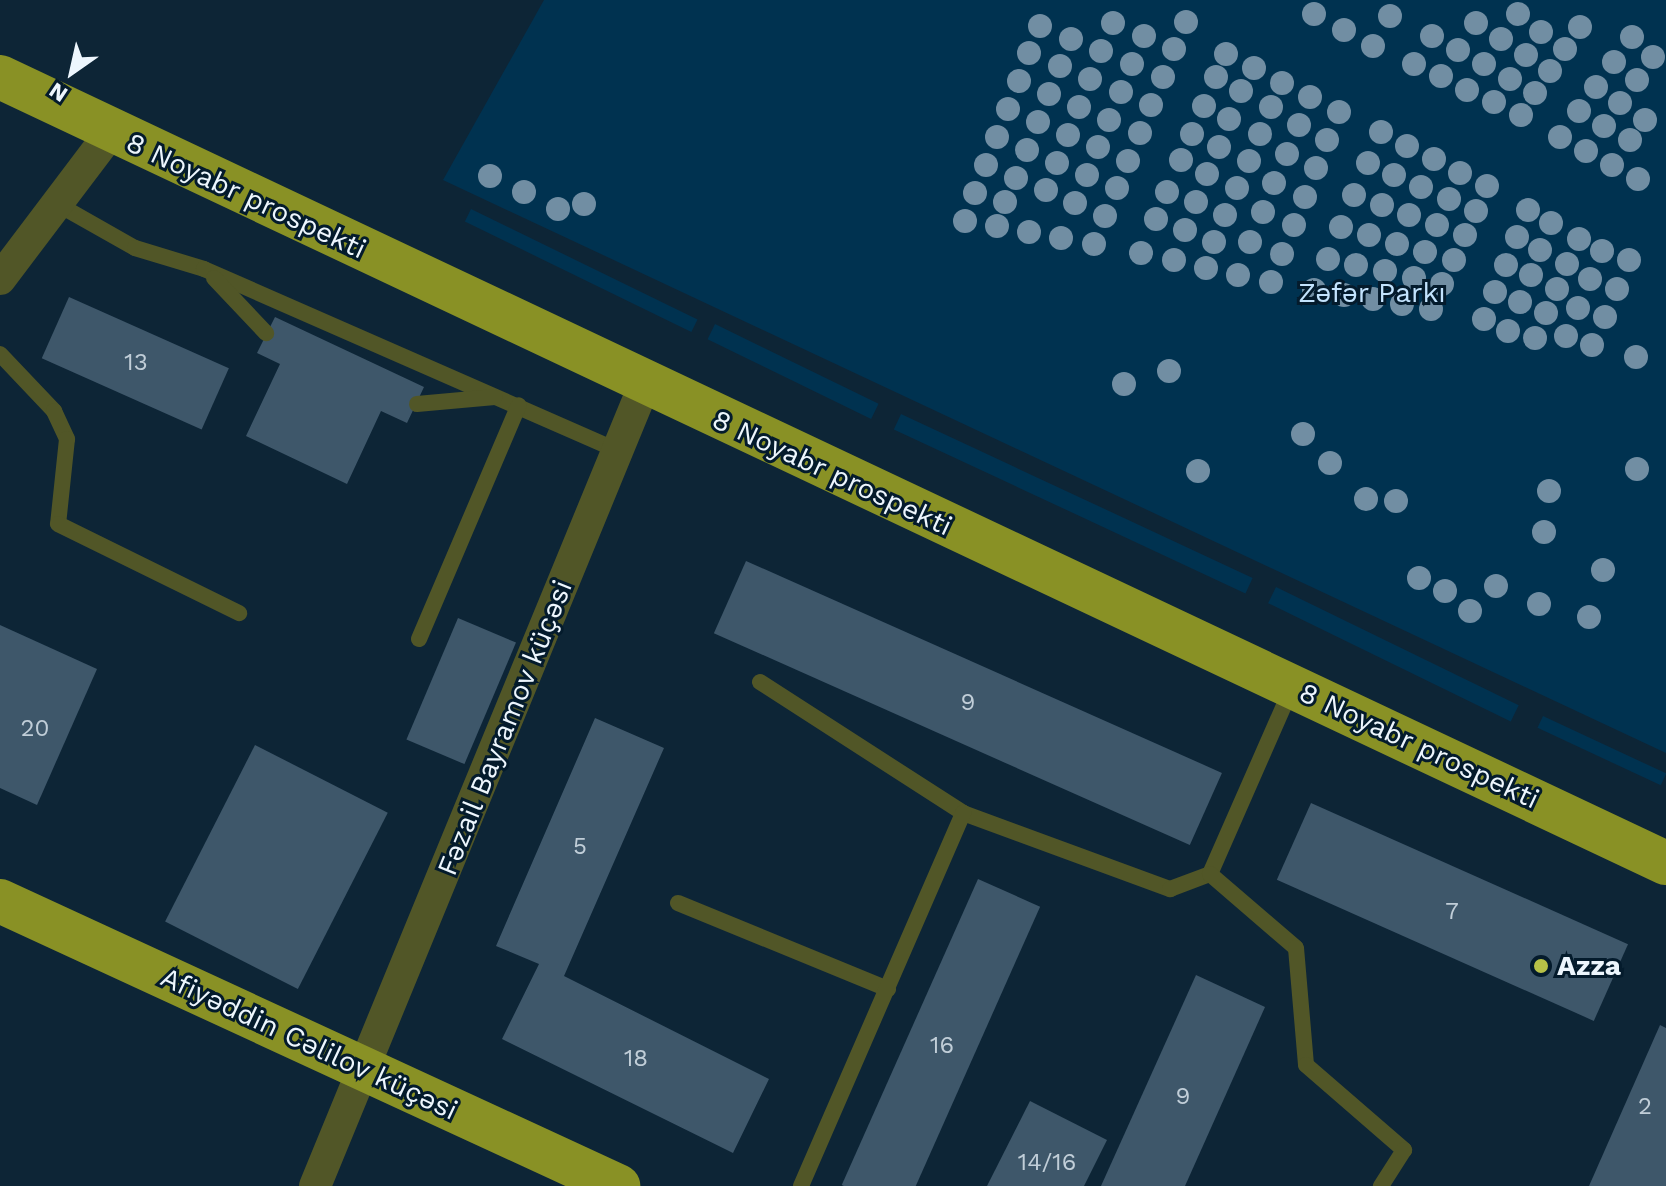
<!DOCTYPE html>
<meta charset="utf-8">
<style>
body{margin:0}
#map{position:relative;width:1666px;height:1186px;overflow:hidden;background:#0d2536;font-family:"Work Sans",sans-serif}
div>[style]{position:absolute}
.green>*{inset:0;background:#003250;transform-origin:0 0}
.building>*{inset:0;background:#3e576a;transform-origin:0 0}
.service>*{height:16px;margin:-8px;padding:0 8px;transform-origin:8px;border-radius:8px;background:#515627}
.minor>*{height:32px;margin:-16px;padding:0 16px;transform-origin:16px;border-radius:16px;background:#515627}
.trunk>*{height:44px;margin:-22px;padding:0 22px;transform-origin:22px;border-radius:22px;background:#899125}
.trees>*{width:24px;height:24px;margin:-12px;border-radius:50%;background:#718ea3}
.dots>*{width:22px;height:22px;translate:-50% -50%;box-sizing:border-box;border:4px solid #041b2c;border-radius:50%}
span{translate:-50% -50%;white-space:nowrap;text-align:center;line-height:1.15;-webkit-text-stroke:6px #041b2c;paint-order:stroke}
.number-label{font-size:24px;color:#c1ced8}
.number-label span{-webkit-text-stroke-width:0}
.street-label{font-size:28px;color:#edf6fd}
.park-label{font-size:28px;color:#c3e3fd}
.poi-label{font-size:28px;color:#edf6fd;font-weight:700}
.left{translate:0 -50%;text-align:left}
.north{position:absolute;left:32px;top:32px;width:80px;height:80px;-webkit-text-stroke:6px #041b2c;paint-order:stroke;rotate:214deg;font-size:22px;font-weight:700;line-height:32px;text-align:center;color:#edf6fd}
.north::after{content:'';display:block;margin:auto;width:28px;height:36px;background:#edf6fd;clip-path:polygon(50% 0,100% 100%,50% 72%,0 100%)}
</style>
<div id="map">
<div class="green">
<i style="clip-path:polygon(544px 0,1666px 0,1666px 753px,443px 180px)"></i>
<i style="left:471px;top:209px;width:252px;height:14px;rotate:26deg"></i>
<i style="left:715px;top:324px;width:182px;height:17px;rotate:26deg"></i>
<i style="left:901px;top:414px;width:388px;height:17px;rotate:25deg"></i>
<i style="left:1276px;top:587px;width:270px;height:18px;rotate:26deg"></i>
<i style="left:1543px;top:716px;width:136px;height:13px;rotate:25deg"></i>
</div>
<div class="building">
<i style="left:69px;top:297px;width:175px;height:67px;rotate:24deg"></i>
<i style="clip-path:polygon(275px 317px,424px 387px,407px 423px,381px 411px,347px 484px,246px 436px,280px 364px,257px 353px)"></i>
<i style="left:746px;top:561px;width:521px;height:79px;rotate:24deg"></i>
<i style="left:458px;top:618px;width:63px;height:132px;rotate:23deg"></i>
<i style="clip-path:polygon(0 625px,97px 669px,37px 805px,0 788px)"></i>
<i style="clip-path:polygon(595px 718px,664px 748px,564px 976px,769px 1079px,733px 1153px,502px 1039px,539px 964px,496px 946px)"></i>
<i style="left:255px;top:745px;width:149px;height:198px;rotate:27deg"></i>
<i style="left:1311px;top:803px;width:347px;height:84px;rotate:24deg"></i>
<i style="left:978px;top:879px;width:68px;height:335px;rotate:24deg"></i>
<i style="clip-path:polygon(1196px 975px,1265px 1007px,1185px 1186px,1101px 1186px)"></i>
<i style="clip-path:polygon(1660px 1025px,1666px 1028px,1666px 1186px,1589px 1186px)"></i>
<i style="clip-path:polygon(1030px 1101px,1107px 1140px,1084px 1186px,987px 1186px)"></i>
</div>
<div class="service">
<i style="left:59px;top:205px;width:87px;rotate:29.5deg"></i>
<i style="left:135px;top:248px;width:72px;rotate:16.9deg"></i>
<i style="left:204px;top:269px;width:451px;rotate:23.7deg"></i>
<i style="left:214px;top:278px;width:76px;rotate:46.6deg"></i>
<i style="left:0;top:354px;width:79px;rotate:46.5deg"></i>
<i style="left:54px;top:411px;width:31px;rotate:65deg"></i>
<i style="left:67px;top:439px;width:85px;rotate:96deg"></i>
<i style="left:58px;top:524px;width:202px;rotate:26.2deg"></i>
<i style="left:417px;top:404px;width:78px;rotate:-5.1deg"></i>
<i style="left:419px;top:639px;width:254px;rotate:-66.9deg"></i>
<i style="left:760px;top:682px;width:242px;rotate:32.8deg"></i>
<i style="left:963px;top:813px;width:221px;rotate:20.2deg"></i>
<i style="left:1170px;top:889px;width:43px;rotate:-20.6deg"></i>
<i style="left:1210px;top:874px;width:204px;rotate:-66.3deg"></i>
<i style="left:1210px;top:874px;width:113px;rotate:40.7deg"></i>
<i style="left:1296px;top:948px;width:117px;rotate:85.1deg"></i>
<i style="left:1306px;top:1065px;width:130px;rotate:40.9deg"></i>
<i style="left:1404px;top:1150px;width:43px;rotate:122.6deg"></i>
<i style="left:678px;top:903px;width:227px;rotate:22.3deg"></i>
<i style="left:801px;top:1186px;width:407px;rotate:-66.5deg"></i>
</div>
<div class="minor">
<i style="left:0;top:279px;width:184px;rotate:-52.9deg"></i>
<i style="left:315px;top:1186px;width:865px;rotate:-67.65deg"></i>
</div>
<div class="trunk">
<i style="left:0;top:77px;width:1842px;rotate:25.26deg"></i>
<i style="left:0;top:901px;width:681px;rotate:24.76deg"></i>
</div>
<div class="trees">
<i style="left:1314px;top:14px"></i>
<i style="left:1518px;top:14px"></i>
<i style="left:1390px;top:16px"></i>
<i style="left:1186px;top:22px"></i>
<i style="left:1113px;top:23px"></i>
<i style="left:1476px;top:23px"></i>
<i style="left:1040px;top:26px"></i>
<i style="left:1580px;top:27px"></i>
<i style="left:1344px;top:30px"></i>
<i style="left:1541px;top:32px"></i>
<i style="left:1144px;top:36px"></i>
<i style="left:1432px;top:36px"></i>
<i style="left:1632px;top:37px"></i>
<i style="left:1071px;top:39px"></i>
<i style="left:1501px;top:39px"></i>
<i style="left:1373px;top:46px"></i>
<i style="left:1174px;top:49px"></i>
<i style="left:1565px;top:49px"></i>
<i style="left:1458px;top:50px"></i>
<i style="left:1101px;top:51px"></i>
<i style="left:1029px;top:53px"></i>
<i style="left:1226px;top:54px"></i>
<i style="left:1526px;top:55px"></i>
<i style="left:1653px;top:57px"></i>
<i style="left:1614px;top:62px"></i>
<i style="left:1132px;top:64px"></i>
<i style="left:1414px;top:64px"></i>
<i style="left:1484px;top:64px"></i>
<i style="left:1060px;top:66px"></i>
<i style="left:1254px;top:68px"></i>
<i style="left:1550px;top:71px"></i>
<i style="left:1441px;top:76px"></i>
<i style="left:1163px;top:77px"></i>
<i style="left:1216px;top:77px"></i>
<i style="left:1090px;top:79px"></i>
<i style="left:1510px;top:79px"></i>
<i style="left:1637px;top:80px"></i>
<i style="left:1019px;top:81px"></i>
<i style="left:1282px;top:83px"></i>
<i style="left:1596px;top:87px"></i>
<i style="left:1467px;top:90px"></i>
<i style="left:1241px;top:91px"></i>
<i style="left:1121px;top:92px"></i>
<i style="left:1535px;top:93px"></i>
<i style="left:1049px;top:94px"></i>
<i style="left:1310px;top:97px"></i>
<i style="left:1494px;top:102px"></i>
<i style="left:1620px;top:103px"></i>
<i style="left:1151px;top:105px"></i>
<i style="left:1204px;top:106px"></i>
<i style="left:1079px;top:107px"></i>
<i style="left:1271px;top:107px"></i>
<i style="left:1008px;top:109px"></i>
<i style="left:1579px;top:111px"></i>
<i style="left:1339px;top:112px"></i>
<i style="left:1521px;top:115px"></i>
<i style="left:1229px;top:119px"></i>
<i style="left:1109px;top:120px"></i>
<i style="left:1645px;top:120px"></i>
<i style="left:1038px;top:122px"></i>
<i style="left:1299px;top:125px"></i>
<i style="left:1604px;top:126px"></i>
<i style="left:1381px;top:132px"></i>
<i style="left:1140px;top:133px"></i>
<i style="left:1192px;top:134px"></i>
<i style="left:1260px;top:134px"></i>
<i style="left:1068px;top:135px"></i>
<i style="left:997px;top:137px"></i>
<i style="left:1560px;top:137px"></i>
<i style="left:1327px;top:140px"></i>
<i style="left:1630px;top:140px"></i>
<i style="left:1407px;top:146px"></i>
<i style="left:1098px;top:147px"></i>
<i style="left:1219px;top:147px"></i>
<i style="left:1027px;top:150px"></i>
<i style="left:1586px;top:151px"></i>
<i style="left:1287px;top:154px"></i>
<i style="left:1434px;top:159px"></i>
<i style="left:1181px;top:160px"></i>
<i style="left:1128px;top:161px"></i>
<i style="left:1249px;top:161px"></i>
<i style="left:1057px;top:163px"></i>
<i style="left:1368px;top:163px"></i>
<i style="left:986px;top:165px"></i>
<i style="left:1612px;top:165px"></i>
<i style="left:1316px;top:168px"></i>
<i style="left:1460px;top:173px"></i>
<i style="left:1207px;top:174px"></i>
<i style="left:1087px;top:175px"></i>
<i style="left:1394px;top:175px"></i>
<i style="left:490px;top:176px"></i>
<i style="left:1016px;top:178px"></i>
<i style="left:1638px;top:179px"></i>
<i style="left:1274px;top:183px"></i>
<i style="left:1487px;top:186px"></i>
<i style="left:1421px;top:187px"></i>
<i style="left:1117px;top:188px"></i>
<i style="left:1237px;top:188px"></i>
<i style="left:1046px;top:190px"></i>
<i style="left:524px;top:192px"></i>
<i style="left:1167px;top:192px"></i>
<i style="left:975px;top:193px"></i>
<i style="left:1354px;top:195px"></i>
<i style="left:1305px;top:197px"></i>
<i style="left:1449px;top:199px"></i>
<i style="left:1005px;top:202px"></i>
<i style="left:1196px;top:202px"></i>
<i style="left:1075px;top:203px"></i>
<i style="left:584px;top:204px"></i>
<i style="left:1382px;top:205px"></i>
<i style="left:558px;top:209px"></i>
<i style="left:1528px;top:210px"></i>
<i style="left:1476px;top:211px"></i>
<i style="left:1263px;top:212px"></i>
<i style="left:1225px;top:215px"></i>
<i style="left:1409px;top:215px"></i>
<i style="left:1105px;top:216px"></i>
<i style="left:1156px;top:219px"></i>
<i style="left:965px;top:221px"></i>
<i style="left:1551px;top:223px"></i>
<i style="left:1294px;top:225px"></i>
<i style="left:1437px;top:225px"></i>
<i style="left:997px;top:226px"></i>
<i style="left:1341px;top:227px"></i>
<i style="left:1185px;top:230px"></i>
<i style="left:1029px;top:232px"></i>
<i style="left:1369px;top:235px"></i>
<i style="left:1465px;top:235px"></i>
<i style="left:1517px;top:237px"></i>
<i style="left:1061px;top:238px"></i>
<i style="left:1579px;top:239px"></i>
<i style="left:1214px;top:242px"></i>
<i style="left:1250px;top:242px"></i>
<i style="left:1094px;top:244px"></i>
<i style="left:1397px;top:244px"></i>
<i style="left:1540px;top:250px"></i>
<i style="left:1602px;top:251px"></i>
<i style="left:1425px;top:252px"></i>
<i style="left:1141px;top:253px"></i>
<i style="left:1282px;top:254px"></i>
<i style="left:1328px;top:259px"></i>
<i style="left:1174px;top:260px"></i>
<i style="left:1454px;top:260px"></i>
<i style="left:1629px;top:260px"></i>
<i style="left:1567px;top:264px"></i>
<i style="left:1356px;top:265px"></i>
<i style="left:1506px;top:265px"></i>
<i style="left:1206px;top:268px"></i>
<i style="left:1385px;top:271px"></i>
<i style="left:1238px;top:275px"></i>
<i style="left:1531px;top:275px"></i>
<i style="left:1414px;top:278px"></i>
<i style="left:1590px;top:279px"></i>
<i style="left:1271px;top:282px"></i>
<i style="left:1442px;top:284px"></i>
<i style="left:1557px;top:289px"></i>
<i style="left:1617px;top:289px"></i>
<i style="left:1314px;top:290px"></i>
<i style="left:1495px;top:292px"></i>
<i style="left:1344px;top:295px"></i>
<i style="left:1373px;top:299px"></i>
<i style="left:1520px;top:302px"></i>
<i style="left:1402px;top:304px"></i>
<i style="left:1578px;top:308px"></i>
<i style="left:1431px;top:309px"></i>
<i style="left:1546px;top:313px"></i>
<i style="left:1605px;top:317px"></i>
<i style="left:1484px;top:319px"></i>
<i style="left:1508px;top:331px"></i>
<i style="left:1566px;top:336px"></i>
<i style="left:1535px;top:338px"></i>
<i style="left:1592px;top:345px"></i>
<i style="left:1636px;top:357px"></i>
<i style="left:1169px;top:371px"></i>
<i style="left:1124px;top:384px"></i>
<i style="left:1303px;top:434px"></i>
<i style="left:1330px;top:463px"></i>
<i style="left:1637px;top:469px"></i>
<i style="left:1198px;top:471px"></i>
<i style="left:1549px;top:491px"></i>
<i style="left:1366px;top:499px"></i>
<i style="left:1396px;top:501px"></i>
<i style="left:1544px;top:532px"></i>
<i style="left:1603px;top:570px"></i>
<i style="left:1419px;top:578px"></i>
<i style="left:1496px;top:586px"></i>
<i style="left:1445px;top:591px"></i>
<i style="left:1539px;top:604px"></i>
<i style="left:1470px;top:611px"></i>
<i style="left:1589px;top:617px"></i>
</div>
<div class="dots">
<i style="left:1541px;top:966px;background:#b7c147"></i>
</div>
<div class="number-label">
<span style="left:136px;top:363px">13</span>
<span style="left:968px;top:703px">9</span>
<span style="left:35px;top:729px">20</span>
<span style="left:580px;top:847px">5</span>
<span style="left:1452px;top:912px">7</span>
<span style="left:942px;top:1046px">16</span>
<span style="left:636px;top:1059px">18</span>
<span style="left:1183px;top:1097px">9</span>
<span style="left:1645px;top:1107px">2</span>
<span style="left:1047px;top:1163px">14/16</span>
</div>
<div class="street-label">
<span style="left:246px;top:196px;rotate:25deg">8 Noyabr prospekti</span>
<span style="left:832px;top:473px;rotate:25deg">8 Noyabr prospekti</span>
<span style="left:505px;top:728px;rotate:-68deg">Fəzail Bayramov küçəsi</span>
<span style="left:1419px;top:746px;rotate:25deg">8 Noyabr prospekti</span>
<span style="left:309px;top:1044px;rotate:25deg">Afiyəddin Cəlilov küçəsi</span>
</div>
<div class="park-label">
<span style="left:1372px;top:293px">Zəfər Parkı</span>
</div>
<div class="poi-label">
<span class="left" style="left:1557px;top:966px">Azza</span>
</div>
<div class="north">N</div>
</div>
